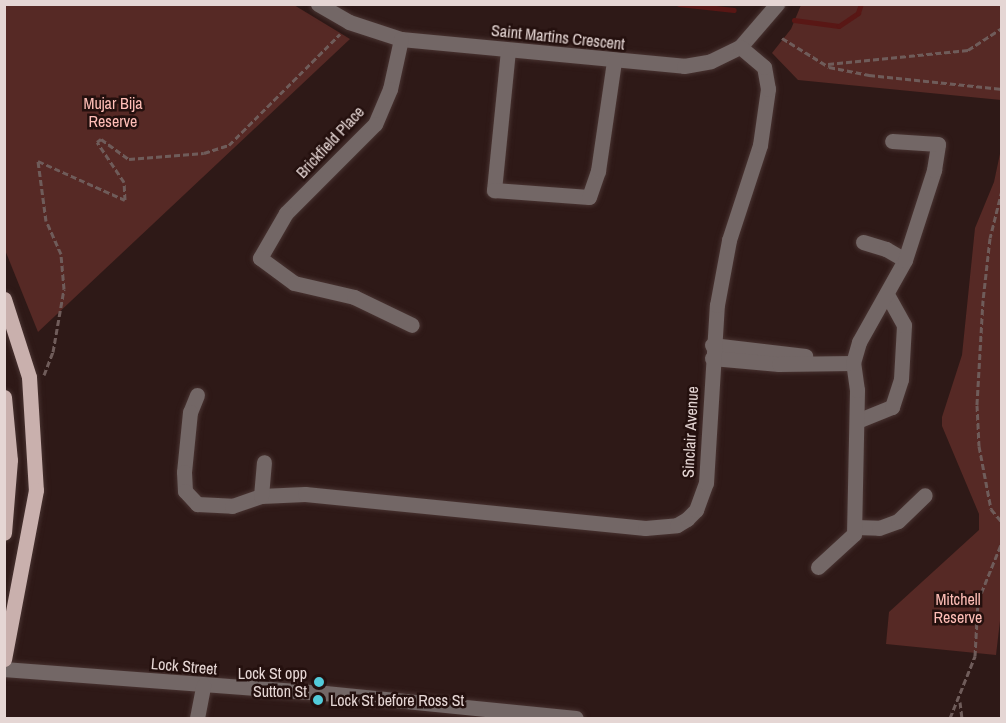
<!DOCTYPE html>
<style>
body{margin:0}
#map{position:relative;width:1006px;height:723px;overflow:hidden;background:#2e1917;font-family:"Archivo Narrow",sans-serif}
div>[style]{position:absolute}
.green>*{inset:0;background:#562925}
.stream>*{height:4.5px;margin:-2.25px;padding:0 2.25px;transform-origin:2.25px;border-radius:2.25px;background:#591715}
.path>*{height:3px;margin-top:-1.5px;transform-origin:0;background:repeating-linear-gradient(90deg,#6f5c5a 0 6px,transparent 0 9px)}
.roads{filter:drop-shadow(0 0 2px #483331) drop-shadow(0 0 2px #483331)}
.minor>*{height:15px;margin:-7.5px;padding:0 7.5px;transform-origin:7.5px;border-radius:7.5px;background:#736766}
.major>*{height:15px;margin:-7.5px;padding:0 7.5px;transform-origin:7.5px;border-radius:7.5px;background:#c9b0ad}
.dots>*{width:16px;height:16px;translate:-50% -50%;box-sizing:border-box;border:3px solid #24100e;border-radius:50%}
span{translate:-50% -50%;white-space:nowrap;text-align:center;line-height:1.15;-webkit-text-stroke:5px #24100e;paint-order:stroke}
.street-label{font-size:16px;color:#e5d6d4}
.park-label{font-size:16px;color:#ffbeb7}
.poi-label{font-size:16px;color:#e5d6d4}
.right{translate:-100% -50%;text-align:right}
.left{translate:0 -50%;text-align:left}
.frame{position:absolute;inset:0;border:6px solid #e5d6d4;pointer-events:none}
</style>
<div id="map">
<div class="green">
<i style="clip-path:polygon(5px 4px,294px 5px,350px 39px,38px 332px,5px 250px)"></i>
<i style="clip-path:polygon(801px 5px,1001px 5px,1001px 100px,798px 80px,772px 53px,791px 29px)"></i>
<i style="clip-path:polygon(1001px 149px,1002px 604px,996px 655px,886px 644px,889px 612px,979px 530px,979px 514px,942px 426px,942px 417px,962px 355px,975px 228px,994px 182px)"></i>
</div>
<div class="stream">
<i style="left:679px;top:4px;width:55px;rotate:6.2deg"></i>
<i style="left:794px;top:20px;width:45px;rotate:7.6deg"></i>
<i style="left:839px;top:26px;width:23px;rotate:-34deg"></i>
<i style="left:858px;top:13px;width:9px;rotate:-72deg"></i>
</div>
<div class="path">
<i style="left:782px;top:38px;width:55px;rotate:31.7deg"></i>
<i style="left:829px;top:67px;width:41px;rotate:11.3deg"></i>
<i style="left:869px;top:75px;width:134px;rotate:6deg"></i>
<i style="left:828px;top:64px;width:141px;rotate:-5.7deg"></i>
<i style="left:968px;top:50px;width:40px;rotate:-32.9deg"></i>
<i style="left:1002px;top:190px;width:49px;rotate:104deg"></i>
<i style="left:990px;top:238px;width:62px;rotate:96.4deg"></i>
<i style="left:983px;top:300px;width:105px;rotate:93.3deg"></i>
<i style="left:977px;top:405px;width:41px;rotate:87.2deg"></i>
<i style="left:979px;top:446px;width:64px;rotate:79.2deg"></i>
<i style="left:991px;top:509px;width:17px;rotate:50deg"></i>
<i style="left:44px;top:375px;width:25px;rotate:-69deg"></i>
<i style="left:53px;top:352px;width:64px;rotate:-80.1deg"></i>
<i style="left:64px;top:289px;width:35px;rotate:-95deg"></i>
<i style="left:61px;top:254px;width:36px;rotate:-114deg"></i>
<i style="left:46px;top:221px;width:61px;rotate:-97.6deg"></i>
<i style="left:38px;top:161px;width:95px;rotate:24.1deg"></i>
<i style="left:125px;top:200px;width:18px;rotate:-93deg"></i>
<i style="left:124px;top:182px;width:48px;rotate:-124deg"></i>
<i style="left:97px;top:142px;width:5px;rotate:-37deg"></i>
<i style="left:101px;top:139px;width:34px;rotate:36deg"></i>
<i style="left:129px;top:159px;width:75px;rotate:-4.6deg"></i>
<i style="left:204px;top:153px;width:26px;rotate:-18deg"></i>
<i style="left:229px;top:145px;width:157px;rotate:-45deg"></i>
<i style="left:960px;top:702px;width:16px;rotate:83deg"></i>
<i style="left:950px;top:718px;width:67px;rotate:-68deg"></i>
<i style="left:975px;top:656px;width:55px;rotate:-86.9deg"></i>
<i style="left:978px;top:601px;width:64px;rotate:-67.9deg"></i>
</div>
<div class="roads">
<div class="minor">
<i style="left:318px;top:4px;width:36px;rotate:30deg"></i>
<i style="left:349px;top:22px;width:55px;rotate:18.1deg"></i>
<i style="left:401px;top:39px;width:284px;rotate:5.4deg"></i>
<i style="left:684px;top:66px;width:27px;rotate:-10deg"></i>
<i style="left:711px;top:61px;width:32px;rotate:-26deg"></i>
<i style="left:740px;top:47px;width:57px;rotate:-49.3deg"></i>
<i style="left:401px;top:39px;width:51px;rotate:102.4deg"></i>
<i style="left:390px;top:89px;width:38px;rotate:113deg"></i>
<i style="left:375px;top:124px;width:126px;rotate:135deg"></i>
<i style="left:286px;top:213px;width:52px;rotate:120deg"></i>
<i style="left:260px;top:258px;width:42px;rotate:36.3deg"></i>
<i style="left:294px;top:283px;width:62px;rotate:13.1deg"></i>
<i style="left:354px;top:297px;width:64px;rotate:25.8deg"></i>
<i style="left:508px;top:50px;width:141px;rotate:95.7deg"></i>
<i style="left:494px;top:190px;width:95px;rotate:4.2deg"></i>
<i style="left:589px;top:197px;width:28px;rotate:-71deg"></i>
<i style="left:598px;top:171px;width:111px;rotate:-81.7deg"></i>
<i style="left:863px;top:242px;width:24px;rotate:17deg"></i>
<i style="left:886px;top:249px;width:22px;rotate:30deg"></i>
<i style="left:712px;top:345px;width:94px;rotate:6.7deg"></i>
<i style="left:712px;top:358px;width:67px;rotate:5.1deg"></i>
<i style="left:779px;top:364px;width:74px;rotate:-0.8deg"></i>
<i style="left:197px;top:395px;width:18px;rotate:112deg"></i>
<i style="left:190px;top:412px;width:60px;rotate:95.7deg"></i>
<i style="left:184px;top:472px;width:19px;rotate:87deg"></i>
<i style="left:185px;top:491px;width:18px;rotate:47deg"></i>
<i style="left:197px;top:504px;width:35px;rotate:3deg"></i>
<i style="left:232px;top:506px;width:31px;rotate:-19deg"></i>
<i style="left:261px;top:496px;width:44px;rotate:-2.6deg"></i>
<i style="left:305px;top:494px;width:342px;rotate:5.7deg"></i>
<i style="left:645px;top:528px;width:32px;rotate:-5deg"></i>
<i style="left:677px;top:525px;width:12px;rotate:-31deg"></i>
<i style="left:687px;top:519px;width:13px;rotate:-45deg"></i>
<i style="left:696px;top:510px;width:29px;rotate:-70deg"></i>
<i style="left:706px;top:483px;width:178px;rotate:-86.5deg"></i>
<i style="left:717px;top:305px;width:66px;rotate:-79.5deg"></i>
<i style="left:729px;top:240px;width:100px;rotate:-71.9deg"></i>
<i style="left:760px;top:145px;width:57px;rotate:-81.9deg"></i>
<i style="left:768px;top:89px;width:22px;rotate:-100deg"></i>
<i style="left:764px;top:67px;width:31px;rotate:-140deg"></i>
<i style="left:857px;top:421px;width:38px;rotate:-22deg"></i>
<i style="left:892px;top:407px;width:29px;rotate:-72deg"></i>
<i style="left:901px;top:379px;width:54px;rotate:-86.8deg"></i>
<i style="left:904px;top:325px;width:35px;rotate:-119deg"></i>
<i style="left:261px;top:496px;width:34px;rotate:-85deg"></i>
<i style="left:855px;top:527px;width:24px;rotate:2deg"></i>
<i style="left:879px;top:528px;width:20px;rotate:-20deg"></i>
<i style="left:898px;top:521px;width:37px;rotate:-44deg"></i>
<i style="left:818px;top:567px;width:49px;rotate:-42.5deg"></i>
<i style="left:854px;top:534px;width:144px;rotate:-88.8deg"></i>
<i style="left:857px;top:390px;width:27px;rotate:-98deg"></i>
<i style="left:853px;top:363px;width:22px;rotate:-74deg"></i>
<i style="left:859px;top:342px;width:94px;rotate:-60.7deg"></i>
<i style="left:905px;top:260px;width:95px;rotate:-72.1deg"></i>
<i style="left:934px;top:170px;width:26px;rotate:-81deg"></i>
<i style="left:938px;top:144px;width:46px;rotate:-176.3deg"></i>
<i style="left:4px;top:669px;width:322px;rotate:4.3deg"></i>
<i style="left:325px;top:693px;width:252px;rotate:5.7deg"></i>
<i style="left:197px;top:718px;width:33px;rotate:-79deg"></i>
</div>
<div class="major">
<i style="left:4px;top:299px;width:82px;rotate:72.2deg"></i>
<i style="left:29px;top:377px;width:113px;rotate:86.5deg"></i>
<i style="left:36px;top:490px;width:172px;rotate:100.7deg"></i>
<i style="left:4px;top:397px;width:63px;rotate:84.6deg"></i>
<i style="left:10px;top:460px;width:73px;rotate:94.7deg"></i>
</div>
</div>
<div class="dots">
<i style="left:319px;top:682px;background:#52cbda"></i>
<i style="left:318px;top:700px;background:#52cbda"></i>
</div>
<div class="street-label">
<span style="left:558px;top:37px;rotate:6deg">Saint Martins Crescent</span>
<span style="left:330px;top:142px;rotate:-47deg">Brickfield Place</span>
<span style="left:690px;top:432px;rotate:-87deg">Sinclair Avenue</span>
<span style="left:184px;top:666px;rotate:5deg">Lock Street</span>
</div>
<div class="park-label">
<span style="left:113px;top:112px">Mujar Bija<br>Reserve</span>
<span style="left:958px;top:608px">Mitchell<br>Reserve</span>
</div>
<div class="poi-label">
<span class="right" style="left:307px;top:682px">Lock St opp<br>Sutton St</span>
<span class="left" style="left:330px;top:700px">Lock St before Ross St</span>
</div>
<div class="frame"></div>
</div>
